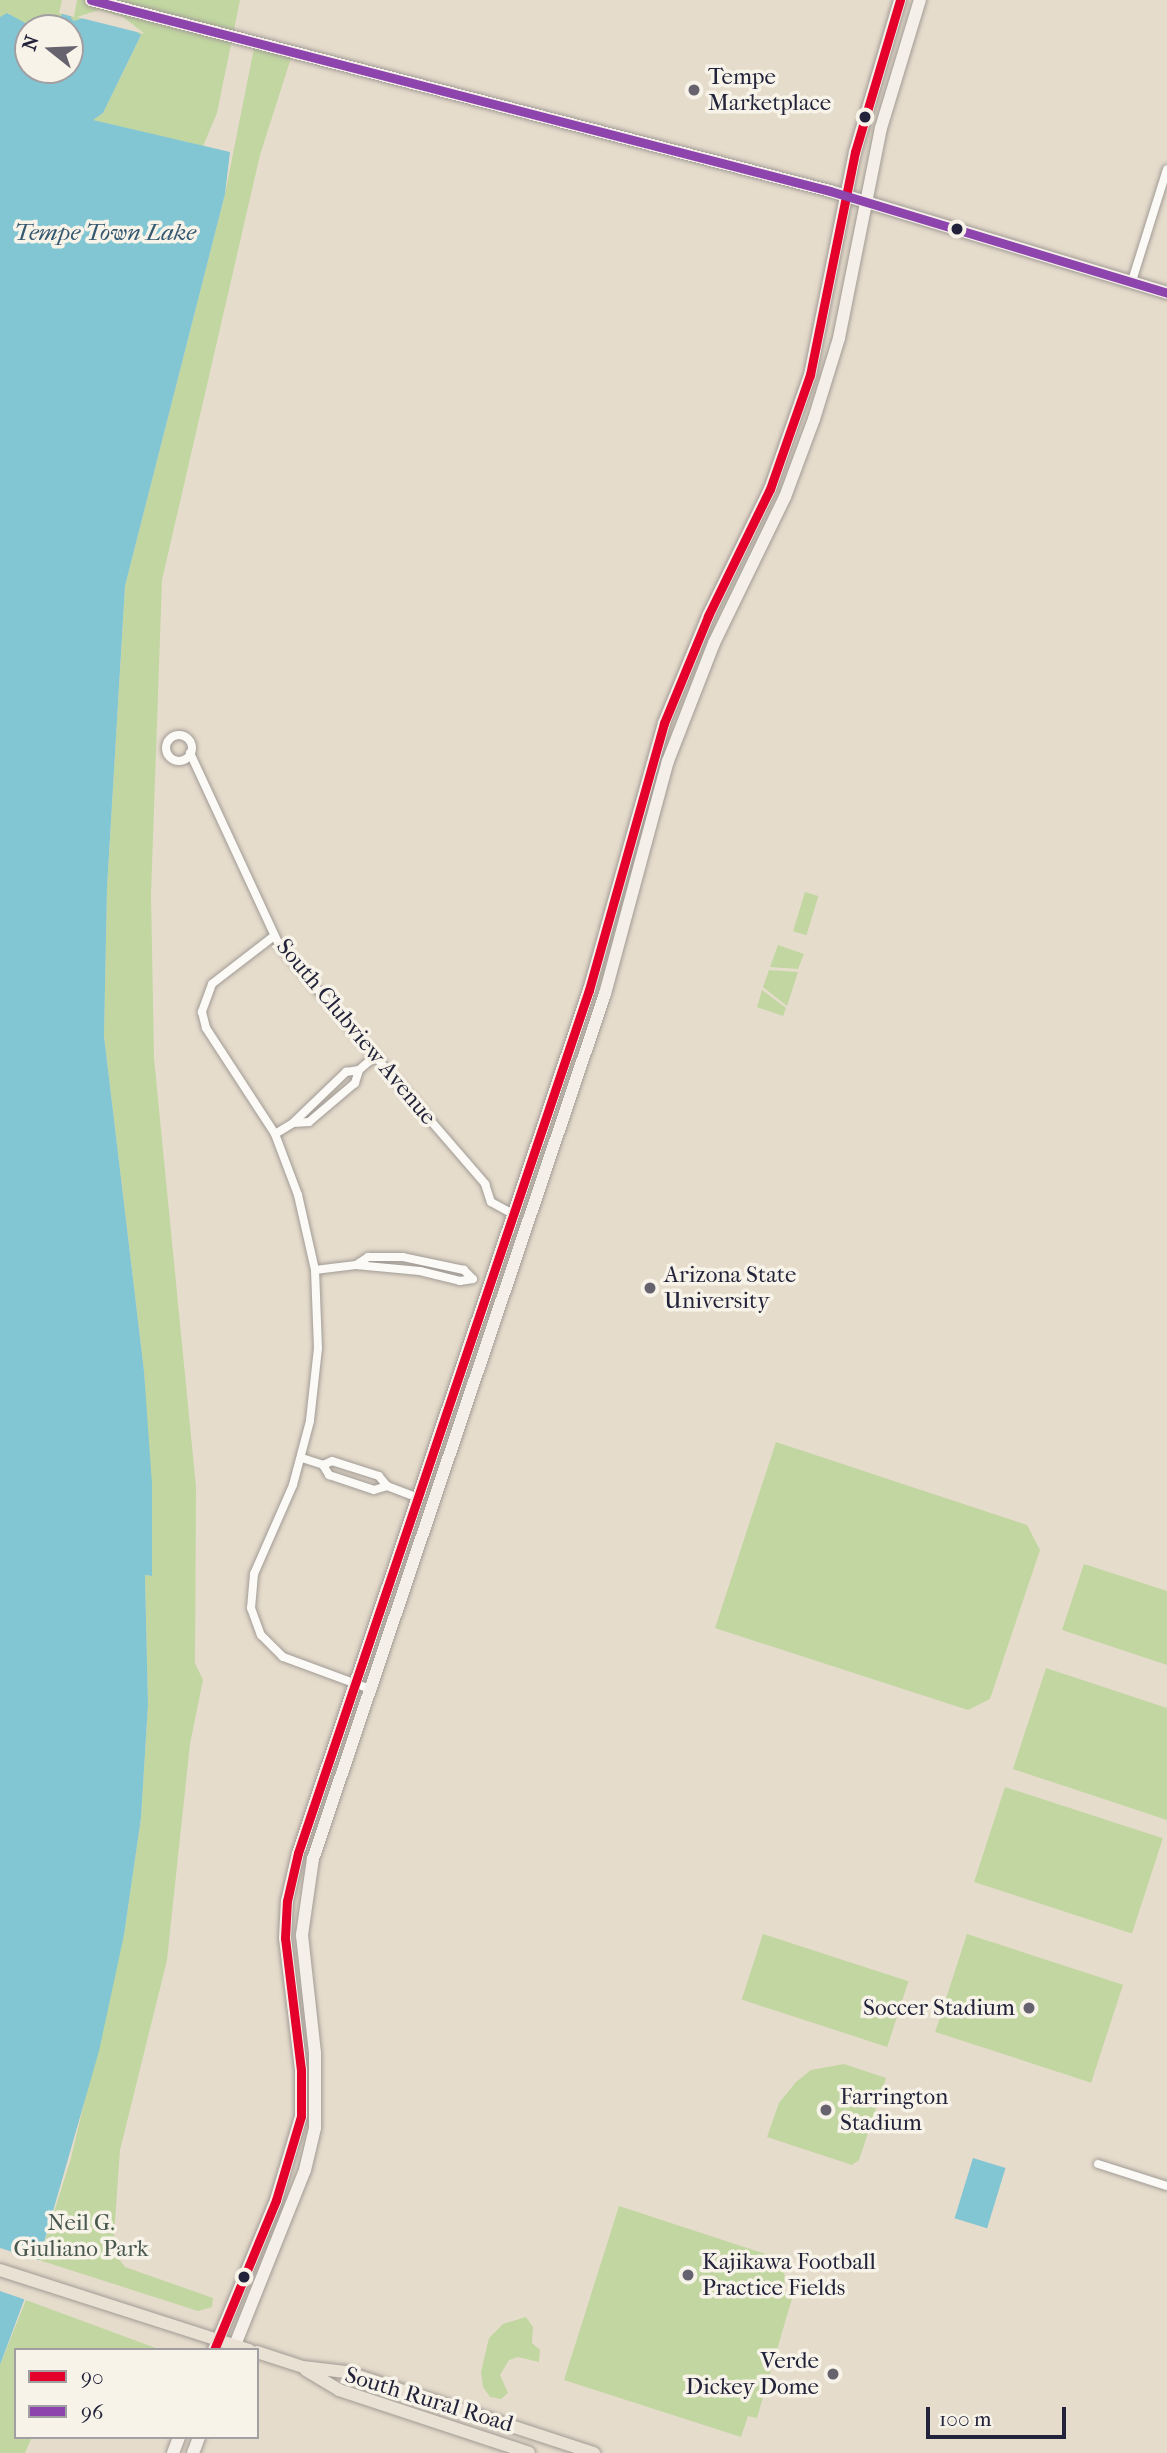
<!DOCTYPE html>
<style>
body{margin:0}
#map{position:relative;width:1167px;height:2453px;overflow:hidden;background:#e6dccc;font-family:"IM FELL French Canon",serif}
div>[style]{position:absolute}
.green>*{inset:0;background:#c1d6a1;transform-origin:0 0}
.water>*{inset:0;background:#82c5d3;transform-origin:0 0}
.pier>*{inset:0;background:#e6dccc}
.roads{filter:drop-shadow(0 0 2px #a19b95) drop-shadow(0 0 2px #a19b95)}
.minor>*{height:8px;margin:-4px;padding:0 4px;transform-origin:4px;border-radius:4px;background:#fbfaf7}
.minor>.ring{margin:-4px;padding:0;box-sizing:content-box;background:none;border:8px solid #fbfaf7;border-radius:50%}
.secondary>*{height:12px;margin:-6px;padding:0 6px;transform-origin:6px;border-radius:6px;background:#f4f0e9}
.primary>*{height:12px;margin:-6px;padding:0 6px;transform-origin:6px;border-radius:6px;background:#e9e1d4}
.bus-1>*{height:9px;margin:-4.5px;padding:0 4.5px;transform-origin:4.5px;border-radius:4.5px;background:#e4002b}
.bus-2>*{height:9px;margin:-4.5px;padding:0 4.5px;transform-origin:4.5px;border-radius:4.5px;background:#8e44ad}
.dots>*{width:19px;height:19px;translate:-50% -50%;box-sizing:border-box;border:4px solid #f7f3e8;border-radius:50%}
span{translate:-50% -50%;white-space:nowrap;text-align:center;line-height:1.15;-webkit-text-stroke:7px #f7f3e8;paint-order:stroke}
.poi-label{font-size:23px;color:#22223b}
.left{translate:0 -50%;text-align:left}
.right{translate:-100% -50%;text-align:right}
.street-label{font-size:23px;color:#22223b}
.park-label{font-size:23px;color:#48574f}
.water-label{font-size:24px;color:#355871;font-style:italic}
.legend{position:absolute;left:14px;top:2348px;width:245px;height:91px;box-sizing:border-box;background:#f7f3e8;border:2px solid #a29fa3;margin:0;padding:9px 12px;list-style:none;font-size:21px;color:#22223b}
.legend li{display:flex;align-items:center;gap:14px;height:35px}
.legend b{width:35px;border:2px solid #a29fa3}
.north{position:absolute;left:14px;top:14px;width:70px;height:70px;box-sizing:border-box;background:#f7f3e8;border:2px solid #a29fa3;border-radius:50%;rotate:288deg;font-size:19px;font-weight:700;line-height:28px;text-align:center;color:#22223b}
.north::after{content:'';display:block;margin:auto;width:24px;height:32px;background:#67636e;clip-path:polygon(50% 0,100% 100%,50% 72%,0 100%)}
.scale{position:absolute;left:926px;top:2407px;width:140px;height:32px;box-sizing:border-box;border:4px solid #22223b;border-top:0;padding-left:9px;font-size:21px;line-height:24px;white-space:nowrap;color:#22223b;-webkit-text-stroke:5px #f7f3e8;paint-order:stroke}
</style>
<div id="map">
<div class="green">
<i style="clip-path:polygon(0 0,66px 0,60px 20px,48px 28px,28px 28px,8px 13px,0 17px)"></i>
<i style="clip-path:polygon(73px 0,240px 0,217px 113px,203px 146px,92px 120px,103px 113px,141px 35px,98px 13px,74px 21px,70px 18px)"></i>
<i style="clip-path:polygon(254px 48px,291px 58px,260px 155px,162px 580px,151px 894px,154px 1058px,196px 1487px,195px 1663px,203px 1680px,190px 1744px,167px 1960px,120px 2150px,113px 2251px,125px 2267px,213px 2298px,212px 2307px,198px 2311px,39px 2260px,71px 2158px,124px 1935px,141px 1818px,148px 1705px,145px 1575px,151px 1576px,144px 1371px,104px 1036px,107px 888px,125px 586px,225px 194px)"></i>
<i style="left:805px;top:892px;width:14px;height:41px;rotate:17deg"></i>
<i style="clip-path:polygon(778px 945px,804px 954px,798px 969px,770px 967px)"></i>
<i style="clip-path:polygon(769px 970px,798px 972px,787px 1006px,763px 987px)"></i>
<i style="clip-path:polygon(762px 990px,786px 1008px,783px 1016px,757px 1007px)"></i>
<i style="clip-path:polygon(776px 1442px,1027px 1525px,1040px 1550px,990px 1699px,968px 1710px,715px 1628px)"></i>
<i style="clip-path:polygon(1084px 1564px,1167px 1591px,1167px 1665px,1062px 1630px)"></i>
<i style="clip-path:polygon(1046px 1668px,1167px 1708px,1167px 1820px,1013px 1769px)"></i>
<i style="left:1005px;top:1787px;width:166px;height:100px;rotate:18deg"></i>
<i style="left:763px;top:1934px;width:153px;height:69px;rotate:18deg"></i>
<i style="left:967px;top:1934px;width:164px;height:103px;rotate:18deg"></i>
<i style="clip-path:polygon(844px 2064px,886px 2078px,859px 2160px,852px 2165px,767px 2137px,779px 2103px,796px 2082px,811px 2070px)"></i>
<i style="clip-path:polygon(619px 2206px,784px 2260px,785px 2292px,793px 2295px,757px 2418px,748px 2416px,741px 2437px,564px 2380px)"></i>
<i style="clip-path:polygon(26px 2300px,161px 2350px,16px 2350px,16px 2437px,32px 2437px,25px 2453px,0 2453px,0 2365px)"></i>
<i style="clip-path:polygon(526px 2317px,533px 2327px,532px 2343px,540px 2350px,539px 2362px,518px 2357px,509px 2360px,500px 2375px,508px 2393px,501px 2399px,490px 2397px,483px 2387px,481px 2372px,489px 2338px,503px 2324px)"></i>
</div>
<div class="water">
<i style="clip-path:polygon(66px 0,73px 0,71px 18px,74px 21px,98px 13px,121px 20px,141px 35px,103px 113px,93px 120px,230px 152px,225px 194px,125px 586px,107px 888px,104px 1036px,144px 1371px,152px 1484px,152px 1576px,145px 1575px,148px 1705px,141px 1818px,124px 1935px,99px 2051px,39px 2260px,0 2365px,0 17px,7px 13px,27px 24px,28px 70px,70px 70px,70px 28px,48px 28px,60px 20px)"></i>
<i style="left:973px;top:2158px;width:34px;height:63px;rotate:17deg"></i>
</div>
<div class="pier">
<i style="clip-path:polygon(62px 0,77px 0,74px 17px,59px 13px)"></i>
<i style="clip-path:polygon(99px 10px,123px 17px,145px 34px,77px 17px)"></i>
<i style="clip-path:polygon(0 2248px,42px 2261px,29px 2301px,0 2291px)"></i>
</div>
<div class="roads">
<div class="minor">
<i style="left:1132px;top:281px;width:117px;rotate:-72.6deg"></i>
<i class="ring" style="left:166px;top:735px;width:18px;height:18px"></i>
<i style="left:190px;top:753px;width:212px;rotate:65.1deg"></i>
<i style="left:279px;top:945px;width:316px;rotate:49.2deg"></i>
<i style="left:485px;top:1184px;width:19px;rotate:72deg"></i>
<i style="left:491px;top:1202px;width:25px;rotate:29deg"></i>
<i style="left:274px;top:936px;width:78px;rotate:142.3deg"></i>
<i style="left:212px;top:984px;width:30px;rotate:110deg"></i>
<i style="left:202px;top:1012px;width:16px;rotate:76deg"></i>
<i style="left:206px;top:1028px;width:126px;rotate:56.9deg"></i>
<i style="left:275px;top:1134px;width:65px;rotate:69.3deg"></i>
<i style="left:298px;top:1195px;width:77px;rotate:77.2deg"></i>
<i style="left:315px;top:1270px;width:78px;rotate:87.8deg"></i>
<i style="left:318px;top:1348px;width:73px;rotate:96.3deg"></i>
<i style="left:310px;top:1421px;width:66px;rotate:104.9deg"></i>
<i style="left:293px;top:1485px;width:97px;rotate:113.7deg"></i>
<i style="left:254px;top:1574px;width:34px;rotate:95deg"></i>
<i style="left:251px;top:1608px;width:29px;rotate:70deg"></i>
<i style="left:261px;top:1635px;width:31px;rotate:45deg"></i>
<i style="left:283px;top:1657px;width:93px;rotate:20.2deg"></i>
<i style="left:359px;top:1070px;width:20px;rotate:-41deg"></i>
<i style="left:275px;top:1134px;width:21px;rotate:-31deg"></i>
<i style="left:293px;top:1123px;width:74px;rotate:-43.9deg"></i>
<i style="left:346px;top:1072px;width:13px;rotate:-9deg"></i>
<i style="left:359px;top:1070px;width:14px;rotate:107deg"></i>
<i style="left:355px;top:1083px;width:60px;rotate:139.7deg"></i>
<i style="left:309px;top:1122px;width:16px;rotate:176deg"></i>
<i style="left:315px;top:1270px;width:41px;rotate:-7deg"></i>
<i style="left:356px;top:1265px;width:64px;rotate:5.4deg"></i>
<i style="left:420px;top:1271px;width:41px;rotate:14deg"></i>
<i style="left:460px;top:1281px;width:13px;rotate:-9deg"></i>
<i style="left:473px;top:1279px;width:13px;rotate:-135deg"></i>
<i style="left:464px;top:1270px;width:62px;rotate:-168deg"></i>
<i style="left:403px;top:1257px;width:35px;rotate:180deg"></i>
<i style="left:368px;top:1257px;width:14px;rotate:146deg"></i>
<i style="left:302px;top:1458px;width:22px;rotate:18deg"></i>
<i style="left:323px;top:1465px;width:12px;rotate:59deg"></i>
<i style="left:329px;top:1475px;width:47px;rotate:18.4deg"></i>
<i style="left:374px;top:1490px;width:14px;rotate:-17deg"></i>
<i style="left:387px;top:1486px;width:13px;rotate:-129deg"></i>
<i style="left:379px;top:1476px;width:49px;rotate:-162.3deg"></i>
<i style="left:332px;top:1461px;width:10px;rotate:156deg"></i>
<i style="left:387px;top:1486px;width:33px;rotate:21deg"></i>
<i style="left:1098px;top:2164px;width:72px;rotate:17.7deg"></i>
</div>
<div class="secondary">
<i style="left:91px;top:0;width:763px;rotate:14.49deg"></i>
<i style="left:830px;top:191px;width:352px;rotate:16.8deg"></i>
<i style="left:214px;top:2350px;width:162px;rotate:-67.5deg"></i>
<i style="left:276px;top:2200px;width:88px;rotate:-73.4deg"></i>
<i style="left:301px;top:2116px;width:46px;rotate:-90deg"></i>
<i style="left:301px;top:2070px;width:133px;rotate:-96.9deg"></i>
<i style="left:285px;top:1938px;width:37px;rotate:-87deg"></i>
<i style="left:287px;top:1901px;width:49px;rotate:-77.1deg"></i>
<i style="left:298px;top:1853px;width:911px;rotate:-71.37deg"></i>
<i style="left:589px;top:990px;width:277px;rotate:-74.3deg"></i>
<i style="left:664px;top:723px;width:116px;rotate:-67.6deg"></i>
<i style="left:708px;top:616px;width:141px;rotate:-64deg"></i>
<i style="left:770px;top:489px;width:121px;rotate:-70.7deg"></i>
<i style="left:810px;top:375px;width:227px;rotate:-78.6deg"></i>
<i style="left:855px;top:152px;width:159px;rotate:-73.5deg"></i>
<i style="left:233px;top:2350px;width:194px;rotate:-68.2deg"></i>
<i style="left:305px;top:2170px;width:43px;rotate:-76.6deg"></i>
<i style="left:315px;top:2128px;width:75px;rotate:-90deg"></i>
<i style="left:315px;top:2053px;width:119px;rotate:-96.3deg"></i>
<i style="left:302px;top:1935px;width:77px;rotate:-81.8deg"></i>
<i style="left:313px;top:1859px;width:913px;rotate:-71.35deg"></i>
<i style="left:605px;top:994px;width:241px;rotate:-74.9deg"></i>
<i style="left:668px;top:761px;width:127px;rotate:-68.7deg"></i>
<i style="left:714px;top:643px;width:162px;rotate:-64.1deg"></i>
<i style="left:785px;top:497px;width:83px;rotate:-69.6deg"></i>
<i style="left:814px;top:419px;width:85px;rotate:-72.8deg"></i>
<i style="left:839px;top:338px;width:214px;rotate:-78.7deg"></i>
<i style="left:881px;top:128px;width:134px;rotate:-73.1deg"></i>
<i style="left:173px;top:2453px;width:17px;rotate:-69deg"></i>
<i style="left:193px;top:2453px;width:17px;rotate:-69deg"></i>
</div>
<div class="primary">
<i style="left:0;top:2270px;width:262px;rotate:17.8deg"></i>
<i style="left:257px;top:2352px;width:48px;rotate:18.1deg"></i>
<i style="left:303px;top:2367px;width:43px;rotate:6.6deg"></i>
<i style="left:346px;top:2372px;width:261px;rotate:18.1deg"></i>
<i style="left:306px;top:2370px;width:39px;rotate:31deg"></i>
<i style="left:339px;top:2390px;width:200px;rotate:18.3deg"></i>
</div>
</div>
<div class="bus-1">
<i style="left:214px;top:2350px;width:162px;rotate:-67.5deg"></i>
<i style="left:276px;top:2200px;width:88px;rotate:-73.4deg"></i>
<i style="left:301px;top:2116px;width:46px;rotate:-90deg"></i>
<i style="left:301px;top:2070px;width:133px;rotate:-96.9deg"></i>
<i style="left:285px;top:1938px;width:37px;rotate:-87deg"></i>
<i style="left:287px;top:1901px;width:49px;rotate:-77.1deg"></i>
<i style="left:298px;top:1853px;width:911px;rotate:-71.37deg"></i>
<i style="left:589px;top:990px;width:277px;rotate:-74.3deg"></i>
<i style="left:664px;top:723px;width:116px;rotate:-67.6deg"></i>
<i style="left:708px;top:616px;width:141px;rotate:-64deg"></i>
<i style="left:770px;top:489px;width:121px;rotate:-70.7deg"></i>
<i style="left:810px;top:375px;width:227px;rotate:-78.6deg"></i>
<i style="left:855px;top:152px;width:159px;rotate:-73.5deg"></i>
</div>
<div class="bus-2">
<i style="left:91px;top:0;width:763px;rotate:14.49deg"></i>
<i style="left:830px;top:191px;width:352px;rotate:16.8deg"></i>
</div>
<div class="dots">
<i style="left:694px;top:90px;background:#67636e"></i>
<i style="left:865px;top:117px;background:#22223b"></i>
<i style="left:957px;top:229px;background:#22223b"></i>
<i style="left:650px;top:1288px;background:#67636e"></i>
<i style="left:1029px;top:2008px;background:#67636e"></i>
<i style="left:826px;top:2110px;background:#67636e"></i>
<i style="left:688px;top:2275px;background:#67636e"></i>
<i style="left:244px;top:2277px;background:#22223b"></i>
<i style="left:833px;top:2374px;background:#67636e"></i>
</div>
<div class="poi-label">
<span class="left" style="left:708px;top:90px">Tempe<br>Marketplace</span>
<span class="left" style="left:664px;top:1288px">Arizona State<br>University</span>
<span class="right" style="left:1015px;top:2008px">Soccer Stadium</span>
<span class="left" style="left:840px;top:2110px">Farrington<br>Stadium</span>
<span class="left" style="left:702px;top:2275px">Kajikawa Football<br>Practice Fields</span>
<span class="right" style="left:819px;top:2374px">Verde<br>Dickey Dome</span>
</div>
<div class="street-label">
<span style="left:356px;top:1032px;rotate:50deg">South Clubview Avenue</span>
<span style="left:429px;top:2400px;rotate:17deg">South Rural Road</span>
</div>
<div class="park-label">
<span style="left:81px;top:2236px">Neil G.<br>Giuliano Park</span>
</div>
<div class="water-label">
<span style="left:105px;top:233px">Tempe Town Lake</span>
</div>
<ul class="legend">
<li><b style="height:9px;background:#e4002b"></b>90</li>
<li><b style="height:9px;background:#8e44ad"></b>96</li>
</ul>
<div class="north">N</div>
<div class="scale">100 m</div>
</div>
